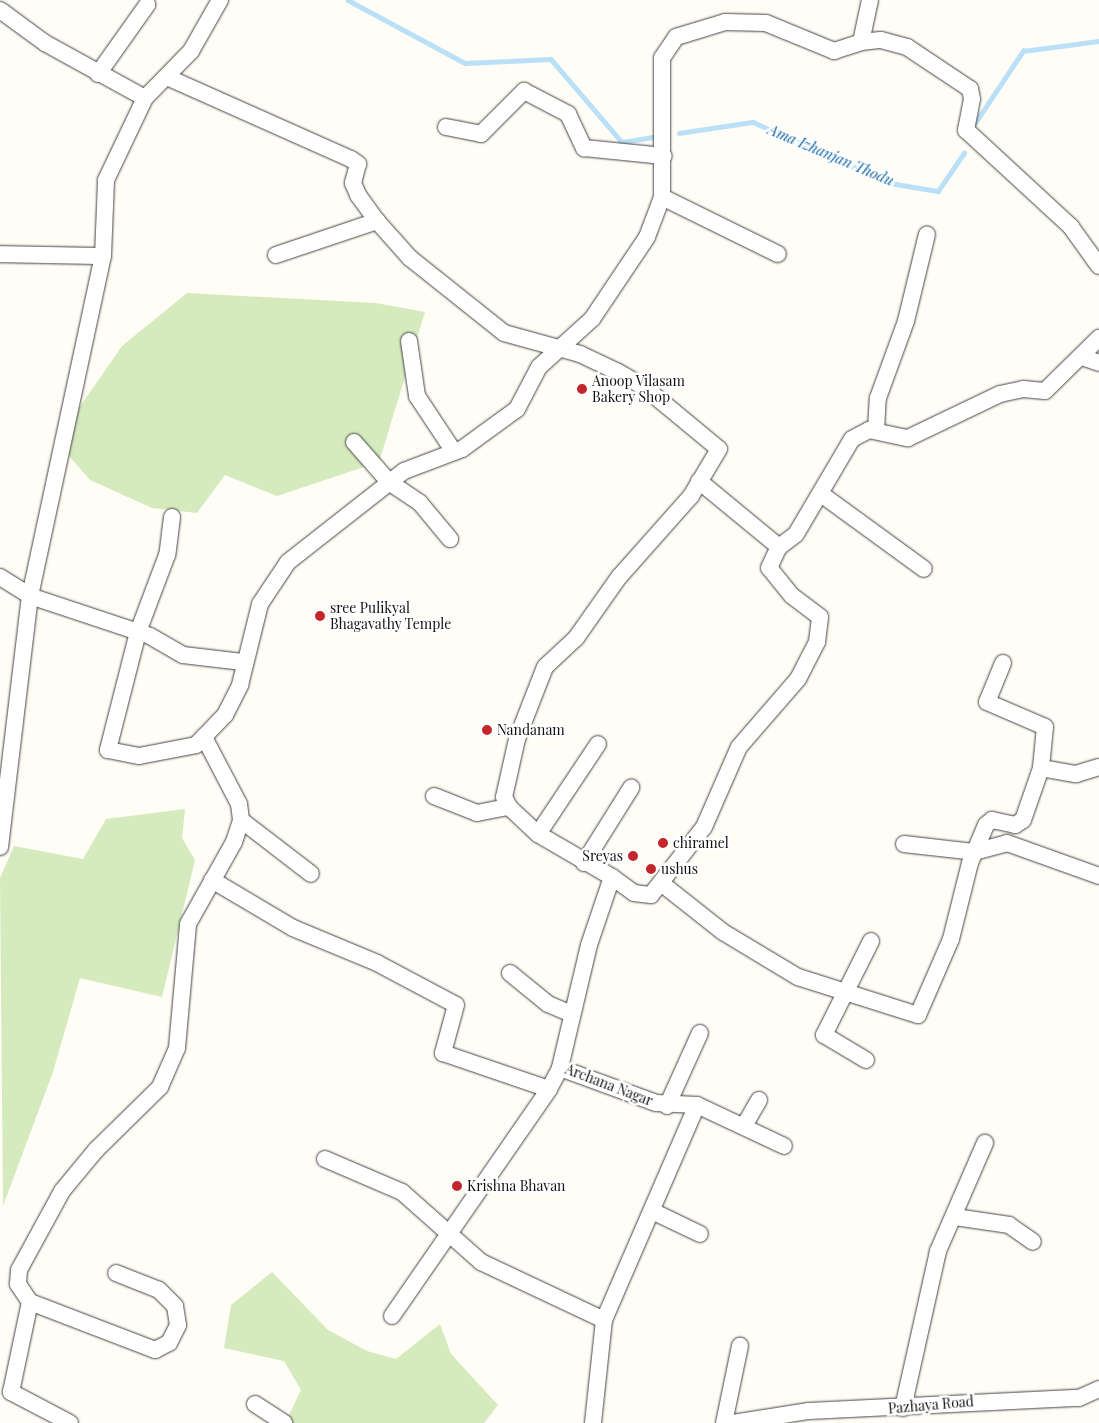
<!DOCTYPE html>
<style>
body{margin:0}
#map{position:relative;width:1099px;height:1423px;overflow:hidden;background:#fffdf5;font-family:"Playfair Display",serif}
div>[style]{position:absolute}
.green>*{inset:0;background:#d5ebbd}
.stream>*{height:4.5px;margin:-2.25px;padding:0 2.25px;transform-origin:2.25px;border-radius:2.25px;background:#b9e0f7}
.roads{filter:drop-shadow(0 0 1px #444) drop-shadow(0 0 1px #444)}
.minor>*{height:16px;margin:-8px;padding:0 8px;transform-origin:8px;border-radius:8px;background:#fff}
.dots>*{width:14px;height:14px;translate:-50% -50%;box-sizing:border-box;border:2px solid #fff;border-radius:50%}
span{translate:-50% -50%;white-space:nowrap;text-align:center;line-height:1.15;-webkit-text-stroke:5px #fff;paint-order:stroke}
.poi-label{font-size:14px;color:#111}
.left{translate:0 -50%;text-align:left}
.right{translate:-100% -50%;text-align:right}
.street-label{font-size:14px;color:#111}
.water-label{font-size:15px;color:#1768a6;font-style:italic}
</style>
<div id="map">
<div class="green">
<i style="clip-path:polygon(187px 293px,376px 303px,425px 312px,379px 462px,277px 496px,225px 475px,197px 513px,152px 508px,90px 480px,56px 441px,122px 346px)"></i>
<i style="clip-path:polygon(185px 809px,182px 838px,195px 860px,162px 997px,80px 978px,53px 1072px,3px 1206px,0 878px,14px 846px,83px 859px,106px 819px)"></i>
<i style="clip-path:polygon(272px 1272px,328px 1330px,367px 1351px,396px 1359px,440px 1324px,451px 1354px,498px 1405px,484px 1423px,285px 1423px,301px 1390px,284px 1361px,224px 1348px,231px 1305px)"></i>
</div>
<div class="stream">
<i style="left:348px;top:0;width:133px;rotate:28.3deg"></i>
<i style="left:465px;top:63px;width:86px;rotate:-2.7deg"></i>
<i style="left:551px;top:59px;width:109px;rotate:49.5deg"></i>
<i style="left:622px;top:142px;width:31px;rotate:-9deg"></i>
<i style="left:975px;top:123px;width:87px;rotate:-56.3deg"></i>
<i style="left:1023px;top:51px;width:77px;rotate:-7.5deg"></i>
<i style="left:679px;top:133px;width:75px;rotate:-8.5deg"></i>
<i style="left:753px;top:122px;width:150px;rotate:24deg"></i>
<i style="left:890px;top:183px;width:49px;rotate:9.5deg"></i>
<i style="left:938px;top:191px;width:46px;rotate:-55.6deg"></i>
</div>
<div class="roads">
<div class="minor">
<i style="left:0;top:10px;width:56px;rotate:36.3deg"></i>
<i style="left:45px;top:43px;width:114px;rotate:28.8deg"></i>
<i style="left:145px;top:98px;width:66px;rotate:-45.6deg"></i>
<i style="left:191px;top:51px;width:59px;rotate:-60.4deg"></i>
<i style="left:861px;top:42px;width:20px;rotate:-6deg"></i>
<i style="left:881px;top:40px;width:27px;rotate:15deg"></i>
<i style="left:907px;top:47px;width:76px;rotate:33.7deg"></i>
<i style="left:970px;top:89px;width:10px;rotate:79deg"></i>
<i style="left:972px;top:99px;width:32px;rotate:101deg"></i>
<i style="left:966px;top:130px;width:143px;rotate:42.7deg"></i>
<i style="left:1071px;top:227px;width:48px;rotate:54.3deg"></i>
<i style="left:98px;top:74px;width:85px;rotate:-54.6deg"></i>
<i style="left:169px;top:78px;width:199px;rotate:24deg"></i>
<i style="left:351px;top:159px;width:9px;rotate:36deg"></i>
<i style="left:358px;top:164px;width:20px;rotate:105deg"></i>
<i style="left:353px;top:183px;width:13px;rotate:67deg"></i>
<i style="left:358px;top:195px;width:32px;rotate:54deg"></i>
<i style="left:377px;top:221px;width:50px;rotate:48.3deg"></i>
<i style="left:410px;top:258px;width:120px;rotate:38.6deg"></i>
<i style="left:504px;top:333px;width:79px;rotate:15.4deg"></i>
<i style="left:580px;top:354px;width:42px;rotate:25.3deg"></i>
<i style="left:618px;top:372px;width:30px;rotate:30deg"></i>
<i style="left:644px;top:387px;width:97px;rotate:39.6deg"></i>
<i style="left:719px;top:449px;width:55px;rotate:120.8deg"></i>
<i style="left:691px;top:496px;width:108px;rotate:131.6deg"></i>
<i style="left:619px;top:577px;width:75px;rotate:125.2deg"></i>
<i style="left:576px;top:638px;width:42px;rotate:136.9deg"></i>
<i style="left:545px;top:667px;width:77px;rotate:111.3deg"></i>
<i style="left:517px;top:739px;width:59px;rotate:102.6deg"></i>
<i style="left:504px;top:797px;width:11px;rotate:63deg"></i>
<i style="left:509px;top:807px;width:40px;rotate:43deg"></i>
<i style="left:538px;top:834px;width:86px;rotate:30.2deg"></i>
<i style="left:612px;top:877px;width:72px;rotate:108.7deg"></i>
<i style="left:589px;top:945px;width:126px;rotate:103.3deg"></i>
<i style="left:560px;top:1068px;width:102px;rotate:20deg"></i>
<i style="left:656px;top:1103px;width:41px;rotate:2.8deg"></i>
<i style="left:697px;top:1105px;width:234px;rotate:113.4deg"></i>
<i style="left:604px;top:1320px;width:104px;rotate:96.1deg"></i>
<i style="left:446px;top:127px;width:36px;rotate:11deg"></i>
<i style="left:481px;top:134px;width:61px;rotate:-45deg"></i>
<i style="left:524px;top:91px;width:50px;rotate:27.6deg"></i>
<i style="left:568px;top:114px;width:38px;rotate:65deg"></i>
<i style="left:584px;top:148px;width:80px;rotate:5.7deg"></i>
<i style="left:662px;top:197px;width:129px;rotate:26.2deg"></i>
<i style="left:0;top:254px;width:103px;rotate:1.1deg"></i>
<i style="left:276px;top:255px;width:107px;rotate:-18.6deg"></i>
<i style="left:409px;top:341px;width:56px;rotate:81.7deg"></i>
<i style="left:417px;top:396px;width:67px;rotate:56.5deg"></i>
<i style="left:1082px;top:357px;width:18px;rotate:19deg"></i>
<i style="left:876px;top:431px;width:33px;rotate:-87deg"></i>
<i style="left:878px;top:398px;width:82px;rotate:-70deg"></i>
<i style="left:906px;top:321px;width:89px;rotate:-76.4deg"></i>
<i style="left:354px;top:442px;width:53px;rotate:48.8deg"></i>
<i style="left:389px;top:482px;width:37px;rotate:34deg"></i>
<i style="left:420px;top:503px;width:47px;rotate:50.2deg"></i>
<i style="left:699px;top:481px;width:104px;rotate:39.5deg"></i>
<i style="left:779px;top:547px;width:21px;rotate:-37deg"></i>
<i style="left:796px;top:534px;width:110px;rotate:-59.5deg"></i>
<i style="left:852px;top:439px;width:19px;rotate:-28deg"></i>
<i style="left:869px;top:430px;width:40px;rotate:12deg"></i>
<i style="left:908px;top:438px;width:102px;rotate:-25.6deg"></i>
<i style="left:1000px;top:394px;width:24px;rotate:-12deg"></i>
<i style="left:1023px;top:389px;width:22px;rotate:5deg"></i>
<i style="left:1045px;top:391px;width:76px;rotate:-44.5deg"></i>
<i style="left:821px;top:494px;width:127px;rotate:36.1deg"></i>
<i style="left:172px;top:517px;width:38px;rotate:97deg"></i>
<i style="left:167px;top:555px;width:82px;rotate:110.6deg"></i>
<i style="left:138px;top:632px;width:122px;rotate:104.3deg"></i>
<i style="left:108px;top:750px;width:32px;rotate:11deg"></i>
<i style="left:139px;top:756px;width:58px;rotate:-10.9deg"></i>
<i style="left:196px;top:745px;width:42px;rotate:-46deg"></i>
<i style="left:225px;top:715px;width:34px;rotate:-63deg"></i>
<i style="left:240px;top:685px;width:83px;rotate:-76.1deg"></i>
<i style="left:260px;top:604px;width:50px;rotate:-56.3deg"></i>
<i style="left:288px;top:562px;width:147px;rotate:-38.1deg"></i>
<i style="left:404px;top:471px;width:62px;rotate:-20.8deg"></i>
<i style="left:462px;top:449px;width:68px;rotate:-36deg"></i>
<i style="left:517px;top:409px;width:47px;rotate:-62.4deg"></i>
<i style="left:539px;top:367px;width:72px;rotate:-42.2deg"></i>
<i style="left:592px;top:319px;width:99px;rotate:-56.1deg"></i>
<i style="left:647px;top:237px;width:43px;rotate:-69.4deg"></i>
<i style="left:662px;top:197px;width:139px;rotate:-90deg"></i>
<i style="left:662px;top:58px;width:25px;rotate:-56deg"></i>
<i style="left:676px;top:37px;width:51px;rotate:-17deg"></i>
<i style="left:725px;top:22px;width:41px;rotate:1.4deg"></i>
<i style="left:766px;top:23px;width:74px;rotate:22.4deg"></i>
<i style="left:834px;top:51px;width:28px;rotate:-18deg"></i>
<i style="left:861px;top:42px;width:43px;rotate:-77.9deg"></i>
<i style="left:0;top:577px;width:36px;rotate:32deg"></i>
<i style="left:30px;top:596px;width:126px;rotate:18.4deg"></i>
<i style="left:150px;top:636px;width:38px;rotate:30deg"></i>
<i style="left:183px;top:655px;width:60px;rotate:6.7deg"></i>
<i style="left:1003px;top:663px;width:42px;rotate:112.3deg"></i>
<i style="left:987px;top:702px;width:63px;rotate:23.3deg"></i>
<i style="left:1045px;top:727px;width:41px;rotate:95.6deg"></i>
<i style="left:434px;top:796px;width:46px;rotate:21.6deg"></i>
<i style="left:477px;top:813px;width:33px;rotate:-11deg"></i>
<i style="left:241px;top:820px;width:88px;rotate:37.6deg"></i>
<i style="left:538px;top:834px;width:108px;rotate:-56.3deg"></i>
<i style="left:904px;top:844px;width:70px;rotate:6.5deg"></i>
<i style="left:974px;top:852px;width:34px;rotate:-15deg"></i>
<i style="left:1007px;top:843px;width:98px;rotate:19.7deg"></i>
<i style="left:0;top:847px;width:253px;rotate:-83.2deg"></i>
<i style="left:30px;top:596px;width:348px;rotate:-77.9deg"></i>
<i style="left:103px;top:256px;width:76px;rotate:-87.7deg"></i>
<i style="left:106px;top:180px;width:91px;rotate:-64.6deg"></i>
<i style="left:584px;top:863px;width:89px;rotate:-57.9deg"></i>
<i style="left:612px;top:877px;width:27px;rotate:36deg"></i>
<i style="left:634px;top:893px;width:17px;rotate:7deg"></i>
<i style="left:651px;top:895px;width:86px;rotate:-52.1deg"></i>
<i style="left:704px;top:827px;width:87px;rotate:-66.4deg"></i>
<i style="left:739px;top:747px;width:90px;rotate:-49.1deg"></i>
<i style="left:798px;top:679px;width:42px;rotate:-62.8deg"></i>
<i style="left:817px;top:642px;width:25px;rotate:-83deg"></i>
<i style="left:820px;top:617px;width:35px;rotate:-143deg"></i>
<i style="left:792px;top:596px;width:36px;rotate:-129deg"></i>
<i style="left:769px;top:568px;width:23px;rotate:-65deg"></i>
<i style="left:212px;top:880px;width:94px;rotate:30.7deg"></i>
<i style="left:293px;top:928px;width:91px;rotate:22.6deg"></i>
<i style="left:377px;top:963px;width:89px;rotate:28deg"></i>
<i style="left:456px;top:1005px;width:50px;rotate:105.2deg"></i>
<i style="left:443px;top:1053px;width:112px;rotate:18.8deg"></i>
<i style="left:549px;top:1089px;width:24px;rotate:-62deg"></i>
<i style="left:661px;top:883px;width:79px;rotate:38.3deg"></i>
<i style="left:723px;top:932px;width:87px;rotate:31deg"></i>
<i style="left:798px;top:977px;width:126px;rotate:17.6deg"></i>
<i style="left:918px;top:1015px;width:83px;rotate:-66.5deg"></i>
<i style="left:951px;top:939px;width:78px;rotate:-76deg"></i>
<i style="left:970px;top:863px;width:41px;rotate:-67.2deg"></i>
<i style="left:986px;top:825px;width:8px;rotate:-40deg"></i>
<i style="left:992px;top:820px;width:24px;rotate:12deg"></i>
<i style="left:1015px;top:825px;width:9px;rotate:-32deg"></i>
<i style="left:1023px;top:820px;width:55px;rotate:-70.9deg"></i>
<i style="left:1041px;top:768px;width:36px;rotate:10deg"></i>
<i style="left:1076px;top:774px;width:24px;rotate:-17deg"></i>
<i style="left:510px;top:973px;width:49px;rotate:39.2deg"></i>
<i style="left:548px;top:1004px;width:26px;rotate:23deg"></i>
<i style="left:866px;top:1060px;width:49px;rotate:-149.2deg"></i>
<i style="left:824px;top:1035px;width:105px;rotate:-63.4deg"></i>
<i style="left:697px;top:1105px;width:96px;rotate:25.2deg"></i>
<i style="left:667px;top:1106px;width:80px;rotate:-65.7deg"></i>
<i style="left:744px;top:1126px;width:30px;rotate:-60deg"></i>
<i style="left:325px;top:1159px;width:84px;rotate:23.2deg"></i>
<i style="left:402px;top:1192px;width:106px;rotate:41.5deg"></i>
<i style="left:481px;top:1262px;width:136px;rotate:25.2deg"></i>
<i style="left:652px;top:1211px;width:53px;rotate:25.6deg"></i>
<i style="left:955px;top:1217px;width:55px;rotate:8.4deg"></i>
<i style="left:1009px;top:1225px;width:29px;rotate:35deg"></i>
<i style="left:30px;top:1302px;width:134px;rotate:21deg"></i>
<i style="left:155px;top:1350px;width:16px;rotate:-27deg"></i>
<i style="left:169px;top:1343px;width:20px;rotate:-63deg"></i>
<i style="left:178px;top:1325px;width:19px;rotate:-99deg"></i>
<i style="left:175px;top:1306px;width:23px;rotate:-135deg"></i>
<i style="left:159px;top:1290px;width:46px;rotate:-158.4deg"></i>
<i style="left:392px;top:1316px;width:276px;rotate:-55.3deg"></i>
<i style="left:255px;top:1404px;width:35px;rotate:33deg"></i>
<i style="left:903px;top:1408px;width:161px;rotate:-77.4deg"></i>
<i style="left:938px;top:1251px;width:118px;rotate:-66.5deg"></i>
<i style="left:70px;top:1423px;width:67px;rotate:-152.3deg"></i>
<i style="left:11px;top:1392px;width:92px;rotate:-78.1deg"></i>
<i style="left:30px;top:1302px;width:22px;rotate:-124deg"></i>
<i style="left:18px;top:1284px;width:14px;rotate:-86deg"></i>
<i style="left:19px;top:1270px;width:90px;rotate:-61.4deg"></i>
<i style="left:62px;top:1191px;width:53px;rotate:-50.3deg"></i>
<i style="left:96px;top:1150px;width:90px;rotate:-44.5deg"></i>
<i style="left:160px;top:1087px;width:43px;rotate:-66.4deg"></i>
<i style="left:177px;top:1048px;width:124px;rotate:-84.9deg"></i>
<i style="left:188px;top:924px;width:94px;rotate:-60.7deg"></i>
<i style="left:234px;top:842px;width:23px;rotate:-72deg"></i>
<i style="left:241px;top:820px;width:16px;rotate:-97deg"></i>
<i style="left:239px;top:804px;width:76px;rotate:-117.6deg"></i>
<i style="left:724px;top:1423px;width:79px;rotate:-78.3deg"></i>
<i style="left:733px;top:1423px;width:77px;rotate:-9deg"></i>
<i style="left:809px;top:1411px;width:270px;rotate:-2.8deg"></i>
<i style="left:1079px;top:1398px;width:22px;rotate:-24deg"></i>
</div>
</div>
<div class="dots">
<i style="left:582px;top:389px;background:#c4262e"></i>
<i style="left:320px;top:616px;background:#c4262e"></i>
<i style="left:487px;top:730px;background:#c4262e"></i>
<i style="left:663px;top:843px;background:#c4262e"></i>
<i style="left:633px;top:856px;background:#c4262e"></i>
<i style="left:651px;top:869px;background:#c4262e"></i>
<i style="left:457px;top:1186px;background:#c4262e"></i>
</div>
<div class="poi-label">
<span class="left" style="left:592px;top:389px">Anoop Vilasam<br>Bakery Shop</span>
<span class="left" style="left:330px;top:616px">sree Pulikyal<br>Bhagavathy Temple</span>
<span class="left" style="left:497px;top:730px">Nandanam</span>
<span class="left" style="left:673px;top:843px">chiramel</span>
<span class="right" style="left:623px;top:856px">Sreyas</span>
<span class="left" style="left:661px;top:869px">ushus</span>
<span class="left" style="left:467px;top:1186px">Krishna Bhavan</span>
</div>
<div class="street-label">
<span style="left:609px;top:1085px;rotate:21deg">Archana Nagar</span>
<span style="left:931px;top:1405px;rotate:-5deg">Pazhaya Road</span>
</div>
<div class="water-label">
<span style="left:831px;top:155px;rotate:23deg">Ama Izhanjan Thodu</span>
</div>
</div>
